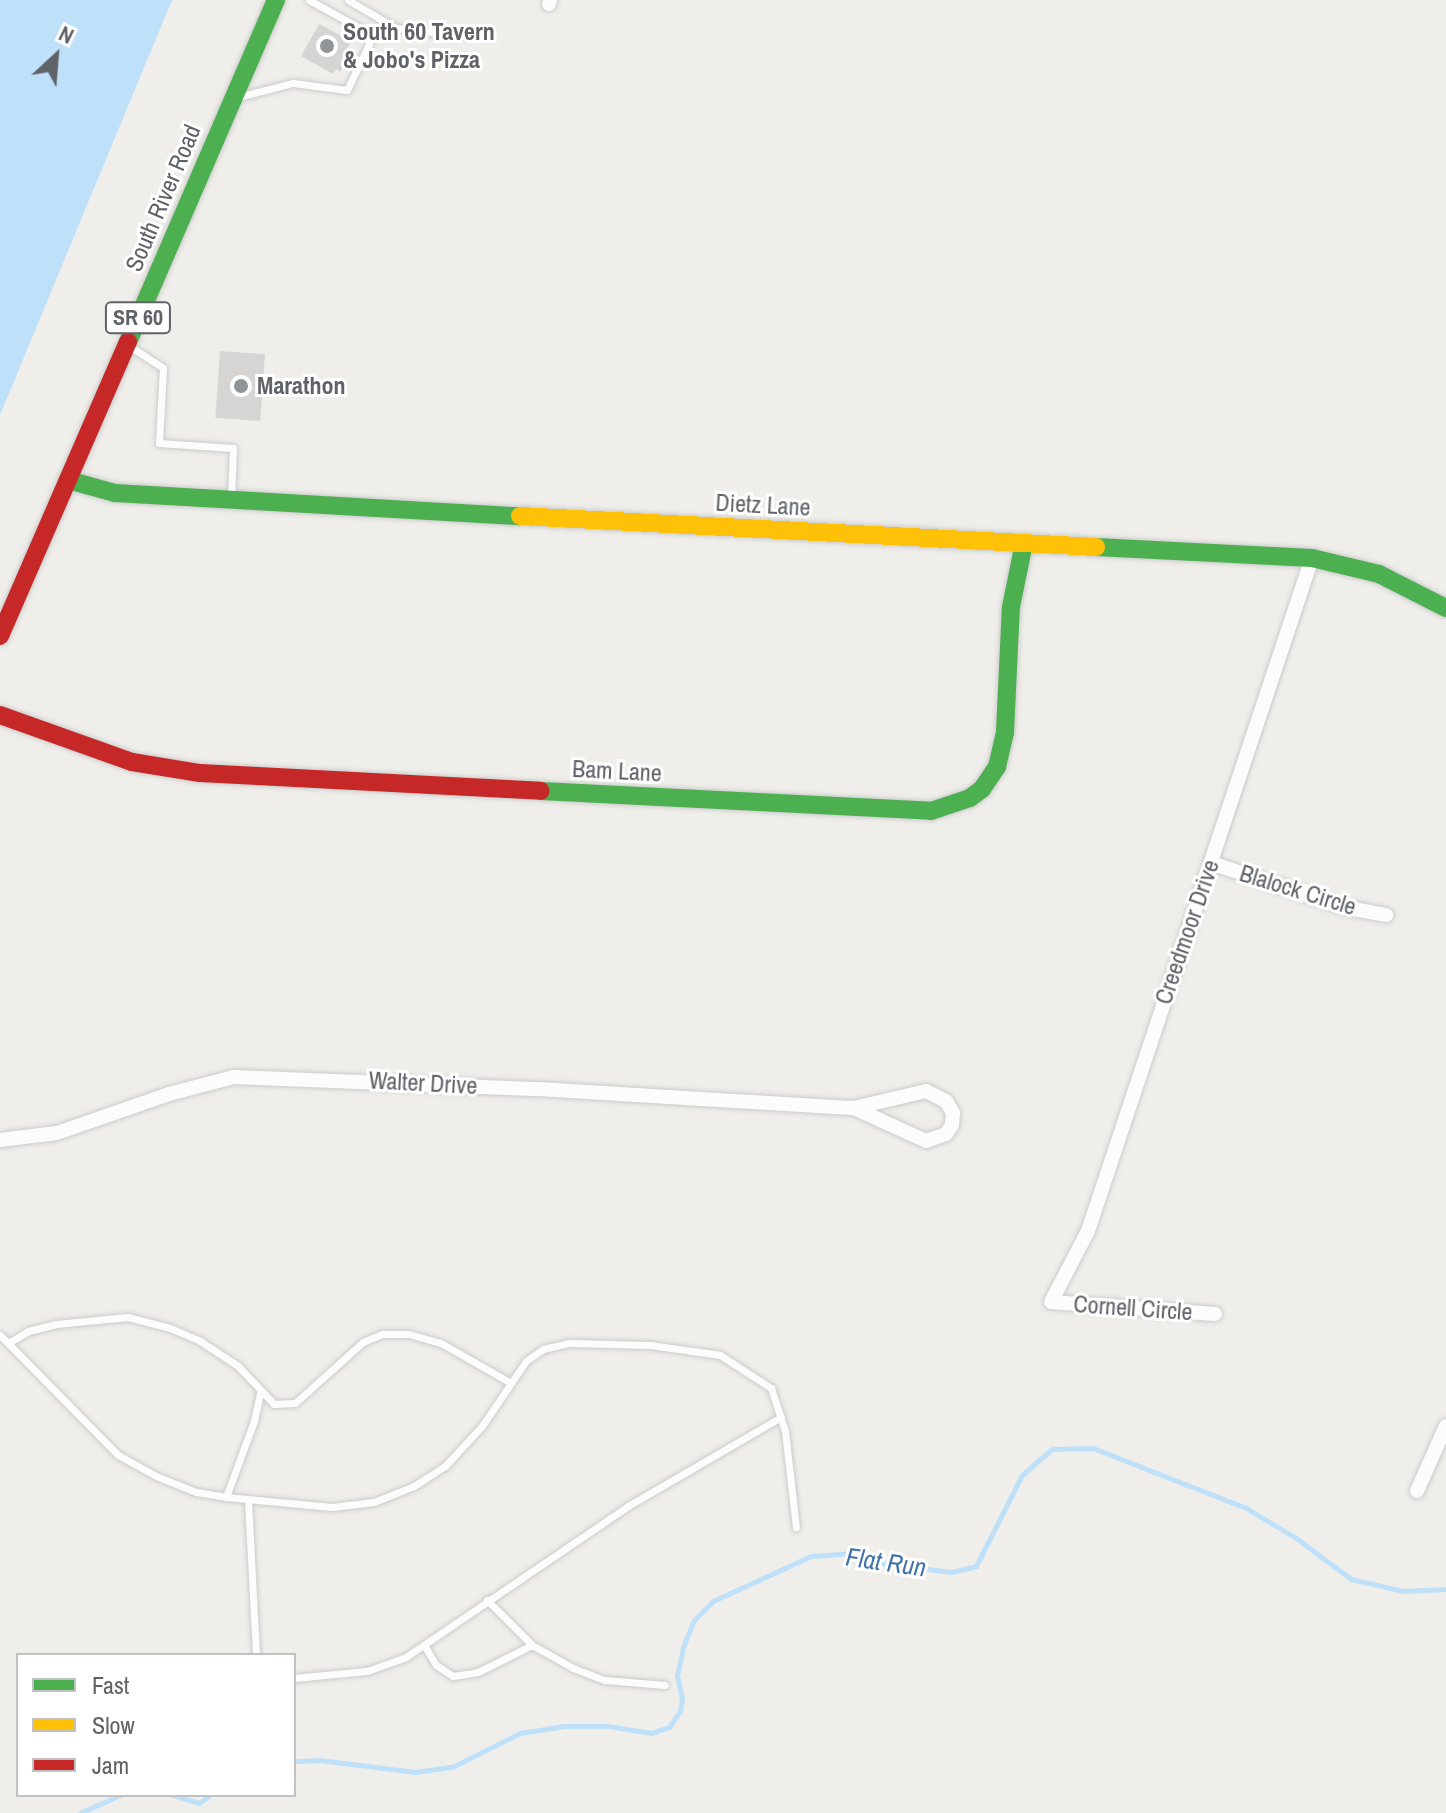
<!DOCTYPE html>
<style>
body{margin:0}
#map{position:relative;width:1446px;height:1813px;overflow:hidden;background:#efeeea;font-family:"Archivo Narrow",sans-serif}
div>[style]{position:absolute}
.water>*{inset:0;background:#bfe0f9}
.stream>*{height:5px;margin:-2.5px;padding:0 2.5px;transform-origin:2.5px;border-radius:2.5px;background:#bfe0f9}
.building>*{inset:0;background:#d6d5d3;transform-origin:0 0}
.roads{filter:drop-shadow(0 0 2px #cbcccc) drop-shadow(0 0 2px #cbcccc)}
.lane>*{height:7px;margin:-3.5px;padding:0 3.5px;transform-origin:3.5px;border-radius:3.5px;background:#fdfcfc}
.street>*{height:14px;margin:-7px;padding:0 7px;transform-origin:7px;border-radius:7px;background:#fdfcfc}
.fast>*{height:18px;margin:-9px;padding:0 9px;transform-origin:9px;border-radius:9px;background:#4caf50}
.slow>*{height:18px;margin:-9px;padding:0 9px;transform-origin:9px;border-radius:9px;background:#ffc107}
.jam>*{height:18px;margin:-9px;padding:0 9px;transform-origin:9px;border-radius:9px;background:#c62828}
.dots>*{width:22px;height:22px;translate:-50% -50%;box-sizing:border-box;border:4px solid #fff;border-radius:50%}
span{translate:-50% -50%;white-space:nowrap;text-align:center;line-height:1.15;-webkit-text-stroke:6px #fff;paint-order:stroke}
.shield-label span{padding:2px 6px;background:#fff;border:2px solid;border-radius:6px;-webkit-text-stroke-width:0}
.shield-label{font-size:22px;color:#5f6368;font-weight:700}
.poi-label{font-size:24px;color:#5f6368;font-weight:700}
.left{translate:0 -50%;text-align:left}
.street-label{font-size:24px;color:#5f6368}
.water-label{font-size:26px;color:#4174aa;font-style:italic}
.legend{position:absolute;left:16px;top:1653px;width:280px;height:144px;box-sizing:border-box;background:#fff;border:2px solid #bfc1c3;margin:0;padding:10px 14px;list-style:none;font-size:24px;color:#5f6368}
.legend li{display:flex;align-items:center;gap:16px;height:40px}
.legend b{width:40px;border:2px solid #bfc1c3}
.north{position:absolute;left:16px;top:16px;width:80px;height:80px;-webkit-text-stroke:6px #fff;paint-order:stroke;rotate:26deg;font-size:22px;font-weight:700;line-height:32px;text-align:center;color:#5f6368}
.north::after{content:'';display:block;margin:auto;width:28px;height:36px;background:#5f6368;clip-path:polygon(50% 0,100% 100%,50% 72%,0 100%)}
</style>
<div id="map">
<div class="water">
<i style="clip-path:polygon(0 0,172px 0,0 415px)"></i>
</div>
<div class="stream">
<i style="left:294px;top:1761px;width:25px;rotate:-2deg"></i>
<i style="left:319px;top:1760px;width:97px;rotate:7.1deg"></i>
<i style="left:415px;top:1772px;width:37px;rotate:-8deg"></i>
<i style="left:452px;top:1767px;width:76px;rotate:-26.6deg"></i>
<i style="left:520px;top:1733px;width:45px;rotate:-9deg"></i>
<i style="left:564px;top:1726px;width:44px"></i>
<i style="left:608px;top:1726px;width:44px;rotate:9.2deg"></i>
<i style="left:651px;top:1733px;width:19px;rotate:-18deg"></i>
<i style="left:669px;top:1727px;width:19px;rotate:-55deg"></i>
<i style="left:680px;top:1711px;width:13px;rotate:-81deg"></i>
<i style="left:682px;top:1698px;width:23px;rotate:-103deg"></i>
<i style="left:677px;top:1676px;width:30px;rotate:-78deg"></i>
<i style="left:683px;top:1647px;width:29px;rotate:-68deg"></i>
<i style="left:694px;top:1620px;width:27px;rotate:-45deg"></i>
<i style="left:713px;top:1601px;width:108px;rotate:-24.7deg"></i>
<i style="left:811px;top:1556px;width:39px;rotate:-4deg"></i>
<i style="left:850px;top:1553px;width:30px;rotate:20deg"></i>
<i style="left:878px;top:1563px;width:75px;rotate:6.9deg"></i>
<i style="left:952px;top:1572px;width:25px;rotate:-14deg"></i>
<i style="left:976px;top:1566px;width:102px;rotate:-63.2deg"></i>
<i style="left:1022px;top:1475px;width:40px;rotate:-41deg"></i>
<i style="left:1052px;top:1449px;width:41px;rotate:-1.4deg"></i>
<i style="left:1093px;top:1448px;width:164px;rotate:21.4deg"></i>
<i style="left:1246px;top:1508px;width:58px;rotate:31deg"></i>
<i style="left:1296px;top:1538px;width:69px;rotate:36.7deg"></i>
<i style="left:1351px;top:1579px;width:53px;rotate:13deg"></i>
<i style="left:1403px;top:1591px;width:43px;rotate:-2.7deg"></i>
<i style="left:173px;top:1795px;width:27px;rotate:17deg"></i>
<i style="left:199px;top:1803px;width:14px;rotate:-36deg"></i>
<i style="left:80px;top:1813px;width:44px;rotate:-24.2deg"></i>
</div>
<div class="building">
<i style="clip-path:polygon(319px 24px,351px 41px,345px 52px,350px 55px,340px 72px,336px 69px,333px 74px,301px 56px)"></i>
<i style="left:220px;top:351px;width:45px;height:67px;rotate:4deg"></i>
</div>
<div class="roads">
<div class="lane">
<i style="left:348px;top:0;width:56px;rotate:30.3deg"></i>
<i style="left:396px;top:28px;width:66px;rotate:6.1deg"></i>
<i style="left:238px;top:97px;width:57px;rotate:-14.3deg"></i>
<i style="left:293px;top:83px;width:54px;rotate:7.4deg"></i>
<i style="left:347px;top:90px;width:51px;rotate:-64.4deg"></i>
<i style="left:369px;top:44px;width:12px;rotate:-99deg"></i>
<i style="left:367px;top:32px;width:66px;rotate:-151.1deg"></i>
<i style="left:131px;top:347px;width:38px;rotate:33deg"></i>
<i style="left:163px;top:368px;width:75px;rotate:93.1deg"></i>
<i style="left:159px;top:443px;width:74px;rotate:3.9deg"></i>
<i style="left:233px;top:448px;width:51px;rotate:92.2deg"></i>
<i style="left:0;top:1335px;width:168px;rotate:45.5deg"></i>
<i style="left:118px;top:1455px;width:43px;rotate:28.9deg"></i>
<i style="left:156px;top:1476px;width:43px;rotate:21.8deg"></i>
<i style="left:196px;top:1492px;width:30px;rotate:9deg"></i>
<i style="left:226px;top:1497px;width:106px;rotate:5.4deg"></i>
<i style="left:332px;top:1507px;width:42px;rotate:-6.8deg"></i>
<i style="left:374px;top:1502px;width:43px;rotate:-21.8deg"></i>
<i style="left:414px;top:1486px;width:37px;rotate:-33deg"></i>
<i style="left:445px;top:1466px;width:54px;rotate:-47.2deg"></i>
<i style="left:482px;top:1426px;width:78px;rotate:-55.9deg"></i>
<i style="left:526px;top:1361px;width:21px;rotate:-35deg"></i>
<i style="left:543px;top:1349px;width:28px;rotate:-13deg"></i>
<i style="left:570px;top:1343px;width:80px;rotate:1.4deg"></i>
<i style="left:650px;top:1345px;width:71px;rotate:8.1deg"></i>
<i style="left:720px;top:1355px;width:61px;rotate:32.9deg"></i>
<i style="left:771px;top:1388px;width:45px;rotate:72deg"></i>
<i style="left:785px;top:1431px;width:97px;rotate:83.5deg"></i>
<i style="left:10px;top:1342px;width:21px;rotate:-31deg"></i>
<i style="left:28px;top:1331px;width:29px;rotate:-14deg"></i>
<i style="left:56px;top:1324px;width:72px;rotate:-5.6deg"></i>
<i style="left:128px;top:1317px;width:43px;rotate:14.7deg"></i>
<i style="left:170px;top:1328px;width:33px;rotate:23deg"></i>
<i style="left:200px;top:1341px;width:45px;rotate:33.3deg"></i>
<i style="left:238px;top:1366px;width:52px;rotate:46.5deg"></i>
<i style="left:274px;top:1404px;width:21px;rotate:-3deg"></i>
<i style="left:295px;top:1403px;width:91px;rotate:-41.9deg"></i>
<i style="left:363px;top:1342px;width:21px;rotate:-23deg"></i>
<i style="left:382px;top:1334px;width:27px"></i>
<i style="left:409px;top:1334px;width:33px;rotate:16deg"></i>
<i style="left:441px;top:1343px;width:78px;rotate:29.8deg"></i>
<i style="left:226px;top:1497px;width:81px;rotate:-69.8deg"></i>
<i style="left:254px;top:1421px;width:30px;rotate:-78deg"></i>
<i style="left:248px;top:1501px;width:154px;rotate:87deg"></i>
<i style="left:487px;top:1600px;width:64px;rotate:45deg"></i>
<i style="left:532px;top:1645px;width:47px;rotate:29.3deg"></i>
<i style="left:573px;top:1668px;width:34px;rotate:21deg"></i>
<i style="left:605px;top:1680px;width:60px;rotate:4.8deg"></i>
<i style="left:424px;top:1645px;width:23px;rotate:59deg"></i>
<i style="left:436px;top:1665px;width:20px;rotate:33deg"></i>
<i style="left:453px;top:1676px;width:25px;rotate:-9deg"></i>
<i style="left:478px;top:1672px;width:60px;rotate:-26.6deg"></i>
<i style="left:294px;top:1678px;width:73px;rotate:-5.5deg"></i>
<i style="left:367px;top:1671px;width:41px;rotate:-19.7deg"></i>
<i style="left:406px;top:1657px;width:268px;rotate:-34.2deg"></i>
<i style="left:628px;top:1506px;width:177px;rotate:-30.2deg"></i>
</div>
<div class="street">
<i style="left:549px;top:4px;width:4px;rotate:-76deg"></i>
<i style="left:1211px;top:863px;width:139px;rotate:18.4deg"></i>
<i style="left:1343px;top:907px;width:44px;rotate:10.5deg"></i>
<i style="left:0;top:1140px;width:57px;rotate:-7deg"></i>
<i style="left:57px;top:1133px;width:119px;rotate:-19.2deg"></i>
<i style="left:169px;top:1094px;width:67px;rotate:-14.7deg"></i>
<i style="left:234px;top:1077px;width:305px;rotate:2.3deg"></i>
<i style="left:539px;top:1089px;width:316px;rotate:3.5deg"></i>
<i style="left:854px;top:1108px;width:74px;rotate:-13.3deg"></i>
<i style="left:926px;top:1091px;width:22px;rotate:27deg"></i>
<i style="left:946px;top:1101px;width:14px;rotate:60deg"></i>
<i style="left:953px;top:1113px;width:12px;rotate:95deg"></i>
<i style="left:952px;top:1125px;width:11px;rotate:124deg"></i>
<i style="left:946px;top:1134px;width:21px;rotate:161deg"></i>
<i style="left:926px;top:1141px;width:79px;rotate:-155.4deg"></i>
<i style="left:1215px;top:1314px;width:164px;rotate:-175.8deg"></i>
<i style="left:1051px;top:1302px;width:80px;rotate:-62.5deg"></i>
<i style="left:1088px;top:1231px;width:709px;rotate:-71.59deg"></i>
<i style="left:1417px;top:1491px;width:71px;rotate:-66deg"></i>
</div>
<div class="fast">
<i style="left:128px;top:342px;width:373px;rotate:-66.6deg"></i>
<i style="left:68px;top:480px;width:49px;rotate:15.5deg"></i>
<i style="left:115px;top:493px;width:406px;rotate:3.3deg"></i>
<i style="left:1096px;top:547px;width:216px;rotate:2.9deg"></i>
<i style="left:1312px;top:558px;width:69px;rotate:13.4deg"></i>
<i style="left:1379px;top:574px;width:75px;rotate:26.9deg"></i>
<i style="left:541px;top:791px;width:391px;rotate:2.9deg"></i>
<i style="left:931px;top:811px;width:41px;rotate:-18.4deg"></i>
<i style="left:970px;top:798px;width:15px;rotate:-37deg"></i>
<i style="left:982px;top:789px;width:27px;rotate:-56deg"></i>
<i style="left:997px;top:767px;width:36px;rotate:-77deg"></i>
<i style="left:1005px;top:732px;width:125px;rotate:-87.3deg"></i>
<i style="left:1011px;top:607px;width:65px;rotate:-78.5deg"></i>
</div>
<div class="slow">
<i style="left:520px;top:516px;width:577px;rotate:3.08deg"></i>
</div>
<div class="jam">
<i style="left:0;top:636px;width:321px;rotate:-66.5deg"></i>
<i style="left:0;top:715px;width:140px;rotate:19.6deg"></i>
<i style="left:132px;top:762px;width:69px;rotate:9.2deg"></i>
<i style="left:200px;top:773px;width:341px;rotate:3deg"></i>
</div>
</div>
<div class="dots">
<i style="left:327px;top:46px;background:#919496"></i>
<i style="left:241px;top:386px;background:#919496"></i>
</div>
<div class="shield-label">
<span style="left:138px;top:318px">SR 60</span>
</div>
<div class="poi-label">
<span class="left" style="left:343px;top:46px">South 60 Tavern<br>&amp; Jobo's Pizza</span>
<span class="left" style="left:257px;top:386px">Marathon</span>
</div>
<div class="street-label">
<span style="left:163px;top:198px;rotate:-67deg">South River Road</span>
<span style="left:763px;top:505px;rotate:3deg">Dietz Lane</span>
<span style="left:617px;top:771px;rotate:3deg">Bam Lane</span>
<span style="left:1298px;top:890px;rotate:17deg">Blalock Circle</span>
<span style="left:1187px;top:932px;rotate:-71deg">Creedmoor Drive</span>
<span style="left:423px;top:1083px;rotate:3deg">Walter Drive</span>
<span style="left:1133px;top:1308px;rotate:4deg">Cornell Circle</span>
</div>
<div class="water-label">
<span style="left:886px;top:1562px;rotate:8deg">Flat Run</span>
</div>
<ul class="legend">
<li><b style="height:10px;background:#4caf50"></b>Fast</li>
<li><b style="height:10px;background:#ffc107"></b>Slow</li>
<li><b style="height:10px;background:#c62828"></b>Jam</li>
</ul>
<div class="north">N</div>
</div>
